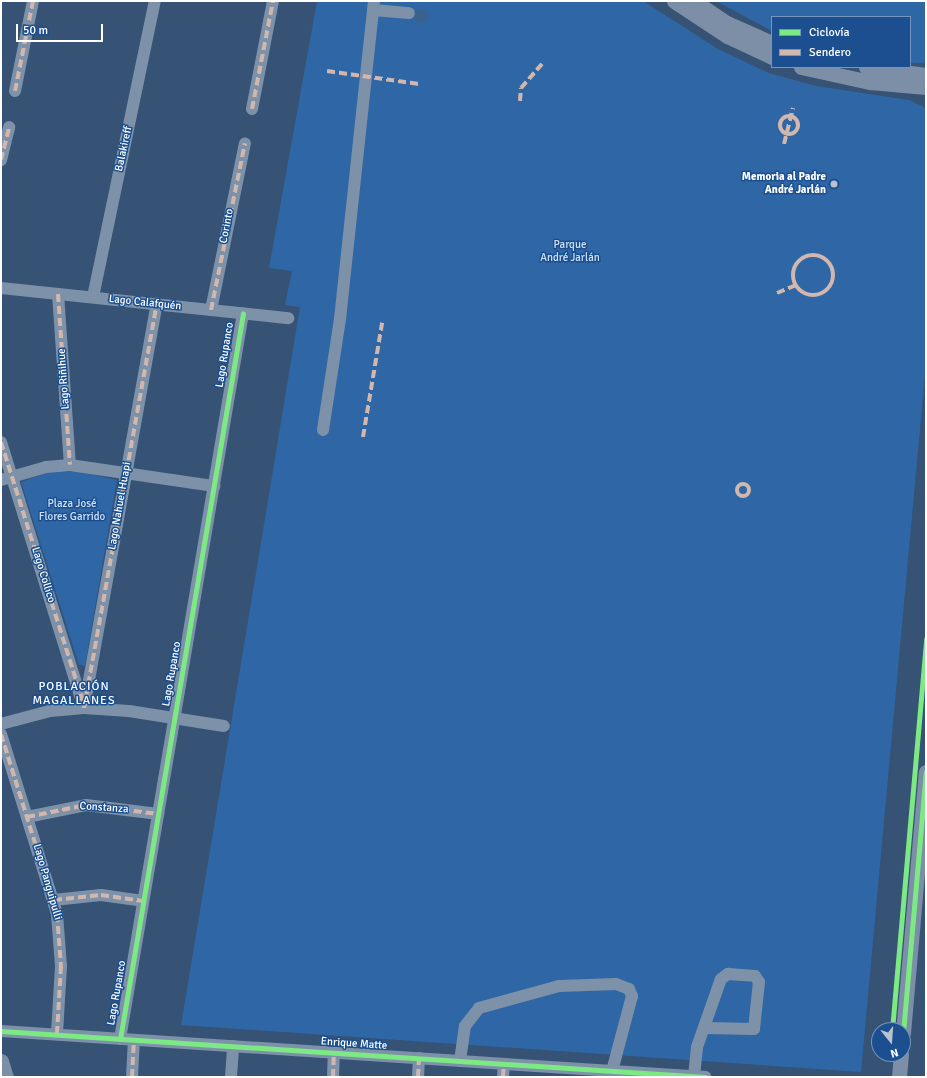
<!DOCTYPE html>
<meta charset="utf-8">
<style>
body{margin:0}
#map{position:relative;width:927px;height:1078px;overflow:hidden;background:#365274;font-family:Signika,sans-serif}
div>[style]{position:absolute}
.green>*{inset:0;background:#2f66a5}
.water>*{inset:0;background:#3b618d}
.round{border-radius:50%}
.minor>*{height:12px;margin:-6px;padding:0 6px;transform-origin:6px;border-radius:6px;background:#7d92a8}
.major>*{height:15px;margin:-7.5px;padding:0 7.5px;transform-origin:7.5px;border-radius:7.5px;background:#7d8ea7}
.quiet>*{height:4px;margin-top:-2px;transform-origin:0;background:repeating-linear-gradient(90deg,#d1b7ad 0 8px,transparent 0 12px)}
.quiet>.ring{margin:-2px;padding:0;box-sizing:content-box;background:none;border:4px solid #d1b7ad;border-radius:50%}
.cycleway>*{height:5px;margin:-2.5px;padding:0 2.5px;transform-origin:2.5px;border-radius:2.5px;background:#7ce984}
.dots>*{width:11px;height:11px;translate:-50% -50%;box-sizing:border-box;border:2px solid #1b4f8f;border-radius:50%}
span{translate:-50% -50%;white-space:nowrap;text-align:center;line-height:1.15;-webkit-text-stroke:3px #1b4f8f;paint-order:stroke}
.street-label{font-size:11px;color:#fff}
.poi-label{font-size:11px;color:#fff;font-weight:700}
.right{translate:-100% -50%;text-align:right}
.park-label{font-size:11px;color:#cfe3fa}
.neighbourhood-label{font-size:12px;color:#fff;letter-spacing:1px}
.frame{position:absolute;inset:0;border:2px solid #fff;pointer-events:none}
.legend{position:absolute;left:771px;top:16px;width:140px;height:52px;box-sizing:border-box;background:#1b4f8f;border:1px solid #7695bc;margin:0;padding:5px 7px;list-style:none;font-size:12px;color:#fff}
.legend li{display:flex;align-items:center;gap:8px;height:20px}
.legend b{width:20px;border:1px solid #7695bc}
.north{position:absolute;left:871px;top:1022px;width:40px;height:40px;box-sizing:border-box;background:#1b4f8f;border:1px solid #7695bc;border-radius:50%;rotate:163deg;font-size:11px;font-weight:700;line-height:16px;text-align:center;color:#fff}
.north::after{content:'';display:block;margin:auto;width:14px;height:18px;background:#b9c2ce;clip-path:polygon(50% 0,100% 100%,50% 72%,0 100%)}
.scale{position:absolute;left:16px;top:24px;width:87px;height:18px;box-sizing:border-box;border:2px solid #fff;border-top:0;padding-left:5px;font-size:12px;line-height:14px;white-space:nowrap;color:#fff;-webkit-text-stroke:3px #1b4f8f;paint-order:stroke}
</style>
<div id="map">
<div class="green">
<i style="clip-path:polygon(317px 1px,643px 1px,718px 49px,769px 73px,816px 86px,909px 100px,926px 108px,926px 364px,861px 1072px,181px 1025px,300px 307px,285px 305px,292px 271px,269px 268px)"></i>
<i style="clip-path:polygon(716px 1px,926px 1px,926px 63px,910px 63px,910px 17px,772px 17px,772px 31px)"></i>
<i style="clip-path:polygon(52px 471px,81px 472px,117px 480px,85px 666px,79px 665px,21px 482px)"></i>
</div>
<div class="water">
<i class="round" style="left:414px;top:9px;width:14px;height:14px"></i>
</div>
<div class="minor">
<i style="left:373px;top:10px;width:36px;rotate:5deg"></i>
<i style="left:15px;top:91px;width:92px;rotate:-78.7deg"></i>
<i style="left:252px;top:109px;width:110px;rotate:-79deg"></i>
<i style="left:1px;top:160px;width:34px;rotate:-76deg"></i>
<i style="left:1px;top:288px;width:289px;rotate:6deg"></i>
<i style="left:58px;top:294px;width:171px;rotate:86deg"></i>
<i style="left:93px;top:297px;width:302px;rotate:-78.2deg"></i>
<i style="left:211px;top:310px;width:170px;rotate:-78.5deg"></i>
<i style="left:323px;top:430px;width:112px;rotate:-81.3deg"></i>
<i style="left:340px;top:319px;width:320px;rotate:-83.9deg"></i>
<i style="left:1px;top:442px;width:275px;rotate:72.7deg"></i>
<i style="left:1px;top:480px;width:47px;rotate:-16.1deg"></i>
<i style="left:46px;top:467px;width:24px;rotate:-5deg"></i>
<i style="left:70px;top:465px;width:146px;rotate:8.3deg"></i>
<i style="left:84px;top:708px;width:411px;rotate:-79.8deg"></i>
<i style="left:1px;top:724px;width:51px;rotate:-14.9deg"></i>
<i style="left:50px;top:711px;width:34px;rotate:-5deg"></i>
<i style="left:84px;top:708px;width:45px;rotate:3.8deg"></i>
<i style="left:129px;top:711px;width:96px;rotate:9deg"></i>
<i style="left:1px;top:734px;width:189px;rotate:72.7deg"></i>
<i style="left:57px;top:914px;width:52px;rotate:85.6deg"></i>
<i style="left:61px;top:966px;width:68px;rotate:93.4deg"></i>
<i style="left:27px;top:817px;width:60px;rotate:-11.5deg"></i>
<i style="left:86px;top:805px;width:73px;rotate:7.1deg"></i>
<i style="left:54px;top:900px;width:47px;rotate:-6.1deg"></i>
<i style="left:101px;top:895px;width:42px;rotate:8.1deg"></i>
<i style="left:1px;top:1031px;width:706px;rotate:3.74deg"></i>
<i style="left:120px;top:1039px;width:736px;rotate:-80.38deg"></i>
<i style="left:460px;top:1061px;width:35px;rotate:-82deg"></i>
<i style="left:465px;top:1026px;width:23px;rotate:-52deg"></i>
<i style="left:479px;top:1008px;width:83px;rotate:-15.4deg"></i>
<i style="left:559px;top:986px;width:57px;rotate:-2deg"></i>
<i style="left:616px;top:984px;width:14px;rotate:21deg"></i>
<i style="left:629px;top:989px;width:8px;rotate:67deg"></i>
<i style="left:632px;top:996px;width:78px;rotate:104.9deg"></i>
<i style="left:694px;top:1076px;width:29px;rotate:-84deg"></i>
<i style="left:697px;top:1047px;width:72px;rotate:-70.6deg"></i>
<i style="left:721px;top:979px;width:9px;rotate:-36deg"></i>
<i style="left:728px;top:974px;width:27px;rotate:4deg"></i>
<i style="left:755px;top:976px;width:7px;rotate:56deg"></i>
<i style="left:759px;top:982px;width:47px;rotate:96.1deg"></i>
<i style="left:754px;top:1029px;width:48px;rotate:-178.8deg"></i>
<i style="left:132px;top:1077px;width:37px;rotate:-87deg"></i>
<i style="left:231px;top:1077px;width:31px;rotate:-86deg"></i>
<i style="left:333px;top:1077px;width:24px;rotate:-88deg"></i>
<i style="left:418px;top:1077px;width:19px;rotate:-87deg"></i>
<i style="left:503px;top:1077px;width:13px;rotate:-86deg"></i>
</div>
<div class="major">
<i style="left:674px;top:1px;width:64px;rotate:33.4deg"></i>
<i style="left:727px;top:36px;width:50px;rotate:25deg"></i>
<i style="left:694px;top:1px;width:40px;rotate:34deg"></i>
<i style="left:727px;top:23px;width:49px;rotate:24deg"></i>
<i style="left:801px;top:67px;width:71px;rotate:12.3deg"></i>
<i style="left:870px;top:82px;width:56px;rotate:5.1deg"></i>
<i style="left:866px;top:67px;width:61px;rotate:7.6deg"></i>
<i style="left:903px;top:1033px;width:262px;rotate:-85deg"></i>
<i style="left:1px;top:1061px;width:17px;rotate:73deg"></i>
<i style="left:899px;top:1077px;width:23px;rotate:-85deg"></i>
</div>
<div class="quiet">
<i style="left:327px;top:71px;width:93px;rotate:8deg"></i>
<i style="left:15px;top:91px;width:92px;rotate:-78.7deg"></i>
<i style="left:520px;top:101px;width:13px;rotate:-86deg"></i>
<i style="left:521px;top:88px;width:32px;rotate:-49deg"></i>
<i style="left:252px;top:109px;width:110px;rotate:-79deg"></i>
<i class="ring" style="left:780px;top:116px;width:14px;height:14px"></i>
<i style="left:784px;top:144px;width:37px;rotate:-76deg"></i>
<i style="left:1px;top:160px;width:34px;rotate:-76deg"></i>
<i class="ring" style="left:793px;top:255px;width:36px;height:36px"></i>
<i style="left:777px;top:293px;width:21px;rotate:-23deg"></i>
<i style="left:58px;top:294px;width:171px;rotate:86deg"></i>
<i style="left:211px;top:310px;width:170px;rotate:-78.5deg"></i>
<i style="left:363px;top:437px;width:116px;rotate:-80.5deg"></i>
<i style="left:1px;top:442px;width:277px;rotate:72.5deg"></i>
<i class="ring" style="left:737px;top:484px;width:8px;height:8px"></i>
<i style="left:84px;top:708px;width:411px;rotate:-79.8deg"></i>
<i style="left:1px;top:734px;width:189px;rotate:72.7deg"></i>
<i style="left:57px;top:914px;width:52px;rotate:85.6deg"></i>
<i style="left:61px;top:966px;width:68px;rotate:93.4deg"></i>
<i style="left:27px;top:817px;width:60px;rotate:-11.5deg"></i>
<i style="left:86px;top:805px;width:73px;rotate:7.1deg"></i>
<i style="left:54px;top:900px;width:47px;rotate:-6.1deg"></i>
<i style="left:101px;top:895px;width:42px;rotate:8.1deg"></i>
<i style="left:132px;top:1077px;width:37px;rotate:-87deg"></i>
<i style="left:333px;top:1077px;width:24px;rotate:-88deg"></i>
<i style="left:418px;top:1077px;width:19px;rotate:-87deg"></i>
<i style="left:503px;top:1077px;width:13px;rotate:-86deg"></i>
</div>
<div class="cycleway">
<i style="left:892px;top:1030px;width:393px;rotate:-85deg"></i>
<i style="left:1px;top:1031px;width:706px;rotate:3.74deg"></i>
<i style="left:903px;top:1033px;width:262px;rotate:-85deg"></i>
<i style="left:120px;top:1039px;width:736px;rotate:-80.38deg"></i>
</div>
<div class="dots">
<i style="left:834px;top:184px;background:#b9c2ce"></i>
</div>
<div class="street-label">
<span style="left:124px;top:149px;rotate:-78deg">Balakireff</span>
<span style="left:227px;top:226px;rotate:-79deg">Corinto</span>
<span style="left:145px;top:303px;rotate:6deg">Lago Calafquén</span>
<span style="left:225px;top:355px;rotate:-81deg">Lago Rupanco</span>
<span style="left:64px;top:379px;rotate:-94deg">Lago Riñihue</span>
<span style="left:120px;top:506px;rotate:-80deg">Lago Nahuel Huapi</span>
<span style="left:43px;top:575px;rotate:73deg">Lago Collico</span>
<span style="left:172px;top:674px;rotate:-80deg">Lago Rupanco</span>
<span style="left:104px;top:808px;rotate:4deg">Constanza</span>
<span style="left:47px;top:882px;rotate:74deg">Lago Panguipulli</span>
<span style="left:117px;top:993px;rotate:-80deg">Lago Rupanco</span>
<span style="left:354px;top:1044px;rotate:4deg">Enrique Matte</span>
</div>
<div class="poi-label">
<span class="right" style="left:826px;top:184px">Memoria al Padre<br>André Jarlán</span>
</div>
<div class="park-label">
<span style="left:570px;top:252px">Parque<br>André Jarlán</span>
<span style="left:72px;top:511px">Plaza José<br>Flores Garrido</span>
</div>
<div class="neighbourhood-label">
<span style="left:74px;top:694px">POBLACIÓN<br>MAGALLANES</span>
</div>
<div class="frame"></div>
<ul class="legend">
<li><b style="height:5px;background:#7ce984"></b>Ciclovía</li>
<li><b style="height:5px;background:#d1b7ad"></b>Sendero</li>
</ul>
<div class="north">N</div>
<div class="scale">50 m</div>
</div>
